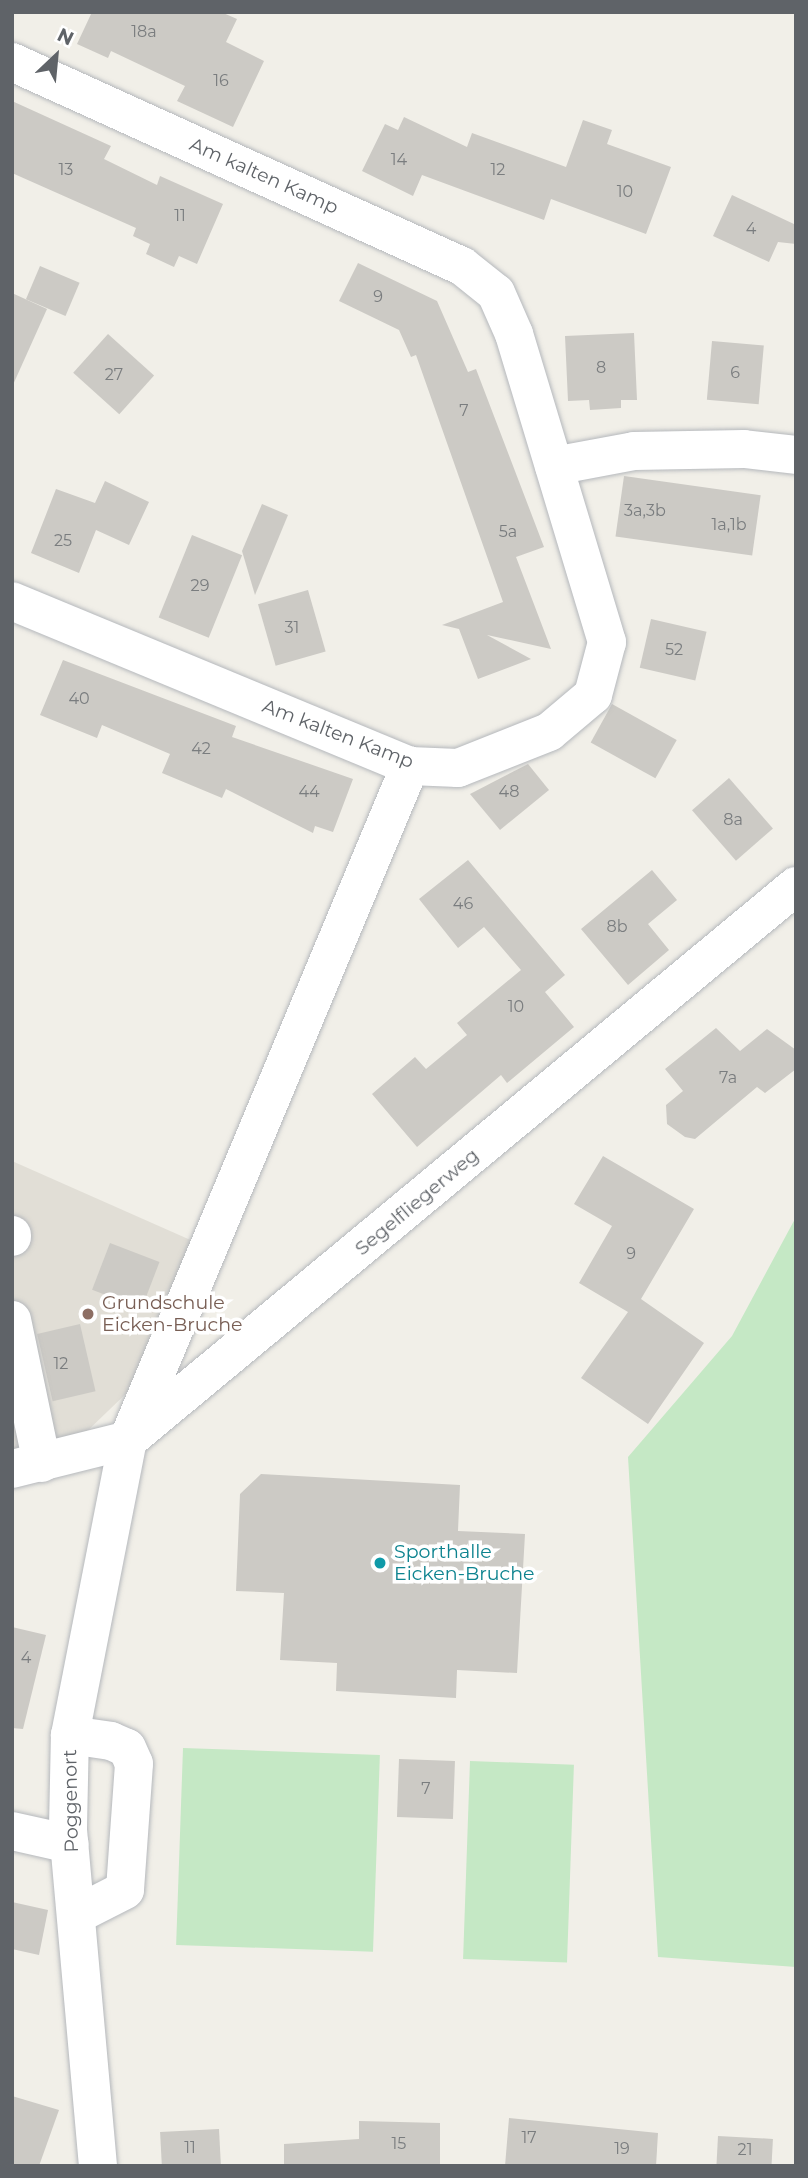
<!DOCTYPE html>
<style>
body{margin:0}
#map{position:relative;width:808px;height:2178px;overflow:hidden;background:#f1efe8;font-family:Montserrat,sans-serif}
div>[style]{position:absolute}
.education>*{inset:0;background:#e1ded6}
.green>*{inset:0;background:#c5e8c5;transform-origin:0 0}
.building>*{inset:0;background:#cccac5;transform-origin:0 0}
.roads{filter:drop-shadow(0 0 2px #b5b8bc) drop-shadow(0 0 2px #b5b8bc)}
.minor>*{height:38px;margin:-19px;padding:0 19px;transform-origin:19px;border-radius:19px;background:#fff}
.dots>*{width:19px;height:19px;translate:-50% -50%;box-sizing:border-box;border:4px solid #fff;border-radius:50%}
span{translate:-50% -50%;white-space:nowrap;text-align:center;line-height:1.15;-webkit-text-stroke:7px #fff;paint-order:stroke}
.number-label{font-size:16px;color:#7a7d7f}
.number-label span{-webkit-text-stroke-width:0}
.street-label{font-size:19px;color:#5f6368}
.education-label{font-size:19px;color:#785e54}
.left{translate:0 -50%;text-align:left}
.culture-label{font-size:19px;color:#0d838f}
.frame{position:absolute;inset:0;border:14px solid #5f6368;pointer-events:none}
.north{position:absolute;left:21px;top:21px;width:70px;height:70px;-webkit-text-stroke:5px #fff;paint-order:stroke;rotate:26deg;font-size:19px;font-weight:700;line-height:28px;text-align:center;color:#5f6368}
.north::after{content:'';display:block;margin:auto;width:24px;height:32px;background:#5f6368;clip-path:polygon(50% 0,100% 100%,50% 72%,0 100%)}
</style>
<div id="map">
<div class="education">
<i style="clip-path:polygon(12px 1161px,195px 1242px,134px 1386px,82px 1436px,12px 1450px)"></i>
</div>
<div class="green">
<i style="clip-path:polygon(796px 1217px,796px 1967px,658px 1957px,628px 1457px,732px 1336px)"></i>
<i style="left:183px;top:1748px;width:197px;height:197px;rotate:2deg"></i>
<i style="left:470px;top:1761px;width:104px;height:198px;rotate:2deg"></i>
</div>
<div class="building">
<i style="clip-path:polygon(92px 12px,221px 12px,237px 19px,226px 42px,264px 61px,233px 127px,177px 101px,185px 86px,111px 51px,108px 58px,77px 44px)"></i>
<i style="clip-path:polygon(12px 101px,111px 146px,104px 159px,157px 185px,160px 176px,223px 204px,197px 264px,179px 256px,174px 267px,146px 254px,150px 244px,133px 236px,136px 228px,12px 173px)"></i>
<i style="clip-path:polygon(404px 117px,467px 147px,472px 133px,566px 167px,583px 120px,612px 130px,607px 144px,671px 167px,646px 234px,551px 199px,544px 220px,422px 175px,413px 196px,362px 171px,385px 124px,398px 130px)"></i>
<i style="clip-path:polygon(732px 195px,796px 225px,796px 244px,778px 242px,769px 262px,713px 236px)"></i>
<i style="clip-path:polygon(358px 263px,437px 301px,468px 372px,476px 369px,544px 547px,516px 557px,551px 649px,487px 635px,531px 659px,478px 679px,459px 629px,442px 625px,503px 602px,416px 355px,411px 357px,399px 330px,339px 301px)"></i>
<i style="left:40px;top:266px;width:43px;height:36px;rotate:23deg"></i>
<i style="clip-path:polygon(12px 293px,47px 309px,12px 387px)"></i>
<i style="clip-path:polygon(634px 333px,637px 400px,621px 400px,621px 408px,590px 410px,589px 400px,568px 401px,565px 336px)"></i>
<i style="left:108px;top:334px;width:62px;height:52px;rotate:42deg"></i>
<i style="left:712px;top:341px;width:52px;height:59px;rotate:5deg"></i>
<i style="left:624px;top:476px;width:138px;height:61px;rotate:8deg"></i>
<i style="clip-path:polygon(105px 481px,149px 502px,129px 545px,96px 530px,79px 573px,31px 553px,56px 489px,95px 503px)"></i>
<i style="clip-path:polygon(262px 504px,288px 515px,255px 595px,242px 551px)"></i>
<i style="left:192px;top:535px;width:54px;height:89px;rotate:22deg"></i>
<i style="left:308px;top:590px;width:64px;height:52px;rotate:74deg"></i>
<i style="left:651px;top:619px;width:57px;height:50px;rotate:13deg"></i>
<i style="clip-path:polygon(63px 660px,236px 726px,232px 737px,353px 779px,333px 832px,315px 826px,313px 833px,226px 789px,222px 798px,162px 773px,170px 754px,102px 725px,97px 738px,40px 715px)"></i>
<i style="left:612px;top:704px;width:74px;height:44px;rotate:29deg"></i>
<i style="clip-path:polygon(528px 764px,549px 790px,500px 830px,470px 794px)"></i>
<i style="left:729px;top:778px;width:67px;height:49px;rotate:49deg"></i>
<i style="clip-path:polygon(468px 860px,565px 975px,545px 992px,574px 1027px,507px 1083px,501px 1075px,417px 1147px,372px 1094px,415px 1057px,426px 1069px,467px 1035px,457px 1023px,521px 970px,484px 927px,458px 948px,419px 899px)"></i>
<i style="clip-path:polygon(652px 870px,677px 900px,648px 924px,669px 950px,628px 985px,581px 929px)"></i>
<i style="clip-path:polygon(716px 1028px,740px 1051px,767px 1029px,796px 1050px,796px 1069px,765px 1093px,757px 1087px,695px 1139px,685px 1137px,667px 1124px,666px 1105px,683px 1091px,665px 1069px)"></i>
<i style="clip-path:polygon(603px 1156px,694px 1209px,641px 1299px,704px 1343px,648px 1424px,581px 1378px,628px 1312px,579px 1283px,612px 1226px,574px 1204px)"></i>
<i style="left:110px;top:1243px;width:53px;height:50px;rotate:21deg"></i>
<i style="left:80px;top:1324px;width:69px;height:44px;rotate:77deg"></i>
<i style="clip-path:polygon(261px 1474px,460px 1485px,458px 1531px,525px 1534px,517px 1673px,457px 1670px,456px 1698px,336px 1691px,337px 1663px,280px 1660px,284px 1593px,236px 1591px,240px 1494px)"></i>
<i style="clip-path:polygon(12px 1627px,46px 1635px,23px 1729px,12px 1728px)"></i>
<i style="left:399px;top:1759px;width:56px;height:58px;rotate:2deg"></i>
<i style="clip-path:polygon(12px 1902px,48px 1910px,39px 1955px,12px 1949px)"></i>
<i style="clip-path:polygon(12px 2096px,59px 2110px,39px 2166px,12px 2166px)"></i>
<i style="clip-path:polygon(509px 2118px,658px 2133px,656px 2166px,505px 2166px)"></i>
<i style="clip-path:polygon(359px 2121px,440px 2123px,440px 2166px,284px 2166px,284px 2144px,359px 2139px)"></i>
<i style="left:219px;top:2129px;width:37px;height:59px;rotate:87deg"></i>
<i style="left:718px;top:2136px;width:55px;height:30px;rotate:3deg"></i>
</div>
<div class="roads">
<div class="minor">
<i style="left:12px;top:62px;width:494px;rotate:24.4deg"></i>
<i style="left:462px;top:266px;width:43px;rotate:38.5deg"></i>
<i style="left:496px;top:293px;width:45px;rotate:66.3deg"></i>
<i style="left:514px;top:334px;width:322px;rotate:73.2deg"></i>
<i style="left:607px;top:642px;width:55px;rotate:104.8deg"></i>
<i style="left:593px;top:695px;width:57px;rotate:139.9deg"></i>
<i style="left:549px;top:732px;width:98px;rotate:158.4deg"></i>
<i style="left:458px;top:768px;width:48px;rotate:-177.6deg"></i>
<i style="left:410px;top:766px;width:431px;rotate:-157.5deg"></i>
<i style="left:554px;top:466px;width:81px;rotate:-10.6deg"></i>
<i style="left:634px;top:451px;width:110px;rotate:-1deg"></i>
<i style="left:744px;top:449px;width:52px;rotate:6.6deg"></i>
<i style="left:12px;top:1237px;width:2px;rotate:-90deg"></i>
<i style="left:12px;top:1320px;width:146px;rotate:78.2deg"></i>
<i style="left:12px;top:1469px;width:120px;rotate:-14deg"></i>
<i style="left:128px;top:1440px;width:868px;rotate:-39.67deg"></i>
<i style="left:70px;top:1735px;width:41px;rotate:8.3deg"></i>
<i style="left:111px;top:1741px;width:17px;rotate:24deg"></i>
<i style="left:127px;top:1748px;width:17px;rotate:66deg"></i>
<i style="left:134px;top:1764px;width:126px;rotate:94.1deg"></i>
<i style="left:125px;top:1890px;width:53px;rotate:152.9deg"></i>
<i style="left:12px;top:1831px;width:59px;rotate:12.6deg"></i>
<i style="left:98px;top:2166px;width:339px;rotate:-95.1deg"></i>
<i style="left:68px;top:1828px;width:93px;rotate:-88.8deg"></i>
<i style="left:70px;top:1735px;width:301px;rotate:-78.9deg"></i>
<i style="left:128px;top:1440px;width:731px;rotate:-67.3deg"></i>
</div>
</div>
<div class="dots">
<i style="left:88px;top:1314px;background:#8d6e63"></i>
<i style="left:380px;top:1563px;background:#0f9aa8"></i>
</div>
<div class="number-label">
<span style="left:144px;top:32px">18a</span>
<span style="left:221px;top:81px">16</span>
<span style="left:399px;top:160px">14</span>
<span style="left:66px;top:170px">13</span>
<span style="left:498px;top:170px">12</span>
<span style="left:625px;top:192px">10</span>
<span style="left:180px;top:216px">11</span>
<span style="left:751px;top:229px">4</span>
<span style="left:378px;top:297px">9</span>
<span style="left:601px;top:368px">8</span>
<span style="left:735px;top:373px">6</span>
<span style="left:114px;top:375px">27</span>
<span style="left:464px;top:411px">7</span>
<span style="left:645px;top:511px">3a,3b</span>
<span style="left:729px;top:525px">1a,1b</span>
<span style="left:508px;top:532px">5a</span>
<span style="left:63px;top:541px">25</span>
<span style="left:200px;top:586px">29</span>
<span style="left:292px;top:628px">31</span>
<span style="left:674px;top:650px">52</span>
<span style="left:79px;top:699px">40</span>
<span style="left:201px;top:749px">42</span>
<span style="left:309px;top:792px">44</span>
<span style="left:509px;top:792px">48</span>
<span style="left:733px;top:820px">8a</span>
<span style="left:463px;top:904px">46</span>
<span style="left:617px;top:927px">8b</span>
<span style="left:516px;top:1007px">10</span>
<span style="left:728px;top:1078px">7a</span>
<span style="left:631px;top:1254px">9</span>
<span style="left:61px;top:1364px">12</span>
<span style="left:26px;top:1658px">4</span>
<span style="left:426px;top:1789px">7</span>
<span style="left:529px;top:2138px">17</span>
<span style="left:399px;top:2144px">15</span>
<span style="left:190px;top:2148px">11</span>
<span style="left:622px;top:2149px">19</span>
<span style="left:745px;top:2150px">21</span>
</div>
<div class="street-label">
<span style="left:264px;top:176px;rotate:24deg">Am kalten Kamp</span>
<span style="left:338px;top:734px;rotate:21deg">Am kalten Kamp</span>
<span style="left:417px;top:1202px;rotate:-40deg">Segelfliegerweg</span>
<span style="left:71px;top:1801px;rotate:-91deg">Poggenort</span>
</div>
<div class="education-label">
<span class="left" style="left:102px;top:1314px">Grundschule<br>Eicken-Bruche</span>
</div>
<div class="culture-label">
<span class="left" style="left:394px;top:1563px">Sporthalle<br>Eicken-Bruche</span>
</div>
<div class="frame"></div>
<div class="north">N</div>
</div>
